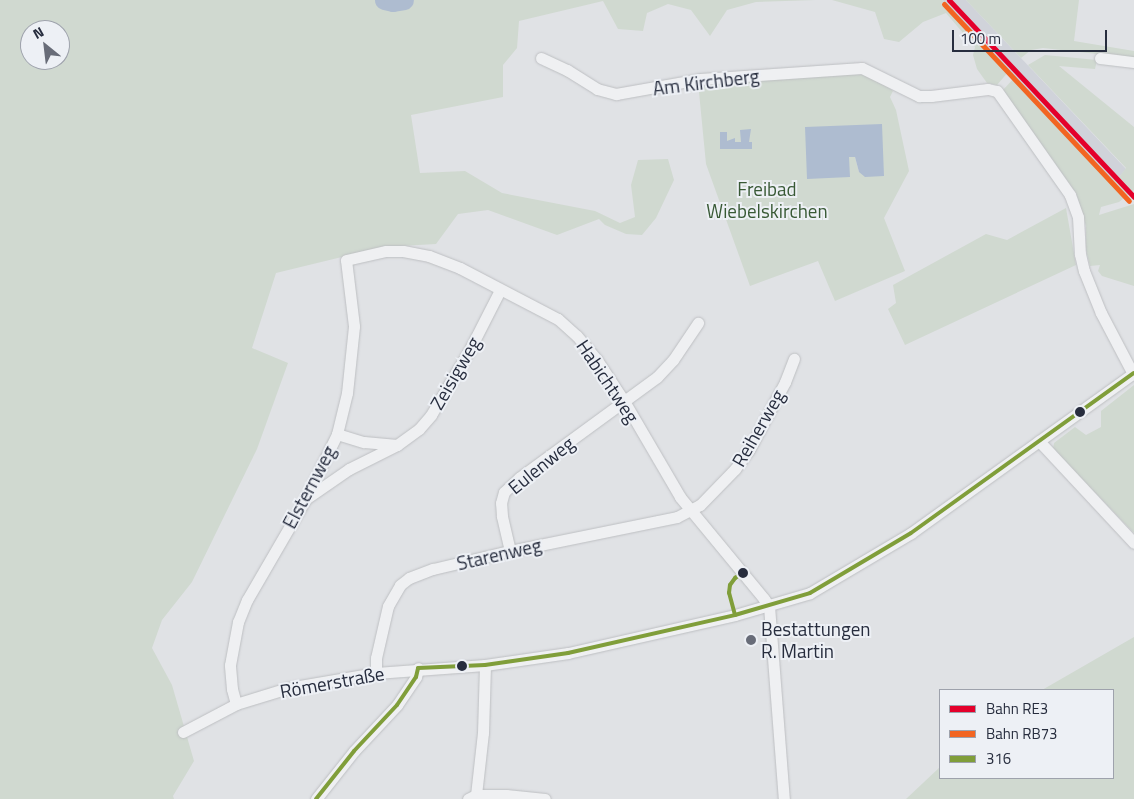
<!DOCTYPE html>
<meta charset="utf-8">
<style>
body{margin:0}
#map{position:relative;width:1134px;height:799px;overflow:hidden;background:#e0e2e5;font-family:"Titillium Web",sans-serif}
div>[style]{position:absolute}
.built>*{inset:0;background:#d0d3da}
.green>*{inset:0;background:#d0d9d0}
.water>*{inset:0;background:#aebcd0}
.river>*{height:19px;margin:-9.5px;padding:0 9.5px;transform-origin:9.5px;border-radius:9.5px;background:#aebcd0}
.roads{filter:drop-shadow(0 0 1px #bdbfc2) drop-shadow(0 0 1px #bdbfc2)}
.minor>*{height:11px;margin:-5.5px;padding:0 5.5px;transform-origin:5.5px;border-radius:5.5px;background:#eff0f2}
.bus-1>*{height:4px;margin:-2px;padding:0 2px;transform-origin:2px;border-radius:2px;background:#809e3a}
.rail-1>*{height:5px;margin:-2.5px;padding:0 2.5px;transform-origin:2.5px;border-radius:2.5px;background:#e4002b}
.rail-2>*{height:5px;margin:-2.5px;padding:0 2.5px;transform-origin:2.5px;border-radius:2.5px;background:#f26522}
.dots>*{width:14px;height:14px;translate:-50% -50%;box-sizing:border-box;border:2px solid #edf0f5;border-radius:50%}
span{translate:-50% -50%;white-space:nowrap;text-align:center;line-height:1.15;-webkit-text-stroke:4px #edf0f5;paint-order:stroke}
.street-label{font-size:19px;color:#272d3e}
.park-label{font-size:19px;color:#385935}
.poi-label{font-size:19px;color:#272d3e}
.left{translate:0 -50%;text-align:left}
.legend{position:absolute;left:939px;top:689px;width:175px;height:90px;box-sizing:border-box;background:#edf0f5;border:1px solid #9ea2ac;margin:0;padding:6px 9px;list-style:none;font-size:15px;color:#272d3e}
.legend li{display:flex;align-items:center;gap:10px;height:25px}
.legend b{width:25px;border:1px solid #9ea2ac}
.north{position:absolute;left:20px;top:20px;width:50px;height:50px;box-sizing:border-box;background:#edf0f5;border:1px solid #9ea2ac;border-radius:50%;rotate:331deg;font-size:14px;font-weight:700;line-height:20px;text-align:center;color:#272d3e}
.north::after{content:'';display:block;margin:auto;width:18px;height:22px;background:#686c78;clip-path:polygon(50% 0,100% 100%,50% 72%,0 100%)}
.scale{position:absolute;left:952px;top:30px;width:155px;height:22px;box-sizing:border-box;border:2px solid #272d3e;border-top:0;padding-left:6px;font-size:15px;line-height:18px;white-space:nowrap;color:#272d3e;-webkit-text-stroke:4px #edf0f5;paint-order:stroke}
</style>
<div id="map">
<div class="built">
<i style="clip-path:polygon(942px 0,966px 0,1126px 169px,1120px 176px,1108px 181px,1015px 77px)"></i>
</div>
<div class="green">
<i style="clip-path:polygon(evenodd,0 0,816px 0,756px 2px,727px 10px,710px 36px,691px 10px,668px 4px,647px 13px,643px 31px,618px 29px,603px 1px,519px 21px,517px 48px,503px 65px,503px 97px,411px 115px,420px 173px,465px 171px,502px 193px,595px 211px,620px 223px,635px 217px,631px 185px,638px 160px,668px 159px,674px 180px,656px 218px,642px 235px,626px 234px,605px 225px,599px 219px,557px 235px,488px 210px,458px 214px,436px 244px,383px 247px,276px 273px,252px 348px,288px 363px,257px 449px,192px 582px,162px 620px,152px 648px,172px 685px,194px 761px,173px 796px,174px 799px,0 799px,0 0,30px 30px,60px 30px,60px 60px,30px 60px,30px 30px)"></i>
<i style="clip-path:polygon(832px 0,942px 0,1009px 71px,997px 85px,987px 83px,977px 69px,973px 55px,975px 47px,946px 13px,923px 22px,899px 42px,884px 39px,875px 12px)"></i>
<i style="clip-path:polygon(966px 0,1079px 0,1074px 41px,1134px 51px,1134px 58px,1043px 48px,1031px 50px,1021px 58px)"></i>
<i style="clip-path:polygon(1045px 55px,1097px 60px,1095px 69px,1059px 66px,1134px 127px,1134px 190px,1119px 202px,1101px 207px,1099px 215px,1134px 204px,1134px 286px,1102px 276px,1098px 271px,1100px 265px,1090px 266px,1086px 250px,1086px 226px,1076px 193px,1003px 90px,1015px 77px,1108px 181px,1120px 176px,1126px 168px,1028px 65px)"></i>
<i style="clip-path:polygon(evenodd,861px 71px,874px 76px,893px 91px,890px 97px,896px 110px,909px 171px,884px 218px,905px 271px,835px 301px,818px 261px,750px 286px,706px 164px,698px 82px,861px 71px,882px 124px,859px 172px,855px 157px,849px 157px,882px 124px)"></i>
<i style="clip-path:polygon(1066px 208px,1076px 265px,905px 345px,888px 309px,896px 303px,893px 285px,986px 234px,1007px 240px)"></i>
<i style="clip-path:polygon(1134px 385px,1134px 533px,1053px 449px,1054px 443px,1075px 427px,1086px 435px,1101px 427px,1101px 411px)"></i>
<i style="clip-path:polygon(1134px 637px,1134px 799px,906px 799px,940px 767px,940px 778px,1113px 778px,1113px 690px,1042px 690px)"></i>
</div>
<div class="water">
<i style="clip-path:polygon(882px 124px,884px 176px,865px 177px,859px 172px,855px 157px,849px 157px,850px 177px,807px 179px,805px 127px)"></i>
<i style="clip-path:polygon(751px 129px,749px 142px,752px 142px,752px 149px,720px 149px,720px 132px,727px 132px,727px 141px,735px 138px,735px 142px,741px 142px,740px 130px)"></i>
</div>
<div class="river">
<i style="left:384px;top:0;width:9px;rotate:13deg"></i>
<i style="left:393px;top:2px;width:11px;rotate:-10deg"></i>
</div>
<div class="roads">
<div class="minor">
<i style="left:541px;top:58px;width:29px;rotate:25deg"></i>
<i style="left:567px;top:70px;width:36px;rotate:32deg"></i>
<i style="left:597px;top:89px;width:20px;rotate:15deg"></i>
<i style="left:616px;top:94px;width:85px;rotate:-10.1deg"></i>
<i style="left:700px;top:79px;width:162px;rotate:-3.9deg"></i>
<i style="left:862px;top:68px;width:64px;rotate:26.2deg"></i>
<i style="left:919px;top:96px;width:12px"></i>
<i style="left:931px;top:96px;width:57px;rotate:-7deg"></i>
<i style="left:988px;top:89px;width:9px;rotate:13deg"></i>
<i style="left:997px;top:91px;width:127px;rotate:54.9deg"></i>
<i style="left:1070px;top:195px;width:23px;rotate:70deg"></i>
<i style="left:1078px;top:217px;width:37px;rotate:87deg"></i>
<i style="left:1080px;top:254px;width:17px;rotate:77deg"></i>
<i style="left:1084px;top:271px;width:45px;rotate:68deg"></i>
<i style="left:1101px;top:313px;width:69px;rotate:62.3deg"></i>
<i style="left:1100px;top:58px;width:34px;rotate:7deg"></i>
<i style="left:337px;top:434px;width:28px;rotate:17deg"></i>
<i style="left:364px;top:442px;width:33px;rotate:5deg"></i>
<i style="left:1039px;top:441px;width:139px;rotate:47deg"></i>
<i style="left:307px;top:498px;width:51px;rotate:-34.6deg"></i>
<i style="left:349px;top:469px;width:54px;rotate:-26.6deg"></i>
<i style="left:397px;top:445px;width:27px;rotate:-36deg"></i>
<i style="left:419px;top:429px;width:18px;rotate:-49deg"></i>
<i style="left:431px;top:415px;width:79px;rotate:-59.5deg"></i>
<i style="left:471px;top:347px;width:64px;rotate:-63deg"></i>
<i style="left:510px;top:551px;width:36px;rotate:-103deg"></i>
<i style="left:502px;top:516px;width:13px;rotate:-94deg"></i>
<i style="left:501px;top:503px;width:11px;rotate:-75deg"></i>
<i style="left:504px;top:492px;width:21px;rotate:-43deg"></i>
<i style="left:519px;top:478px;width:171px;rotate:-36.2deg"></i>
<i style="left:657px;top:377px;width:23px;rotate:-47deg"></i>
<i style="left:673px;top:360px;width:45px;rotate:-56deg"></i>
<i style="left:376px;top:673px;width:15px;rotate:-90deg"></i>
<i style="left:376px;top:658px;width:53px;rotate:-77deg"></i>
<i style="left:388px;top:606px;width:24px;rotate:-60deg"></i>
<i style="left:400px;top:585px;width:11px;rotate:-38deg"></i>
<i style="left:409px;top:578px;width:26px;rotate:-21deg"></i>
<i style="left:433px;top:569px;width:79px;rotate:-13.2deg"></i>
<i style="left:510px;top:551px;width:170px;rotate:-11.5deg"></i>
<i style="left:677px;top:517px;width:26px;rotate:-28deg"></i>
<i style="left:700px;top:505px;width:50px;rotate:-45.8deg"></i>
<i style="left:735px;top:469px;width:24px;rotate:-54deg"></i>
<i style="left:749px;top:450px;width:77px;rotate:-62.1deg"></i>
<i style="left:785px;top:382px;width:25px;rotate:-69deg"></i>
<i style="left:236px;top:704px;width:16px;rotate:-105deg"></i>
<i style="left:232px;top:689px;width:24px;rotate:-95deg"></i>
<i style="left:230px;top:665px;width:44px;rotate:-79.5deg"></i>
<i style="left:238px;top:622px;width:24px;rotate:-68deg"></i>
<i style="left:247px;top:600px;width:116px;rotate:-59.9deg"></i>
<i style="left:305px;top:500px;width:73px;rotate:-64.1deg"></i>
<i style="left:337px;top:434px;width:42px;rotate:-76.3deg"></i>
<i style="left:347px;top:393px;width:67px;rotate:-84deg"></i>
<i style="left:354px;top:326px;width:66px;rotate:-96.9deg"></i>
<i style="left:346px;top:260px;width:41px;rotate:-12.7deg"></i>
<i style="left:386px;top:251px;width:17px"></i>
<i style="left:403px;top:251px;width:26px;rotate:11deg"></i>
<i style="left:429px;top:256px;width:33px;rotate:21deg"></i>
<i style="left:460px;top:268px;width:110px;rotate:27.5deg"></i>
<i style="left:558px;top:319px;width:25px;rotate:42deg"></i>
<i style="left:577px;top:336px;width:31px;rotate:50deg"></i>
<i style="left:597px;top:360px;width:49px;rotate:56.6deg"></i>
<i style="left:624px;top:401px;width:111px;rotate:59.7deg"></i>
<i style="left:680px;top:497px;width:132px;rotate:50.5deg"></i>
<i style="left:764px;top:599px;width:9px;rotate:54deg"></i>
<i style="left:769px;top:606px;width:194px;rotate:85.6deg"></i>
<i style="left:183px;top:732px;width:60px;rotate:-27.8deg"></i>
<i style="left:236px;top:704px;width:54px;rotate:-17.1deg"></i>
<i style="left:288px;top:688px;width:89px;rotate:-9.7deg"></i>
<i style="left:376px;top:673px;width:109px;rotate:-4.2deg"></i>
<i style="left:485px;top:665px;width:84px;rotate:-8.2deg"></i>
<i style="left:568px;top:653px;width:171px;rotate:-12.8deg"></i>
<i style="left:735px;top:615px;width:78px;rotate:-16.3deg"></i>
<i style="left:810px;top:593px;width:117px;rotate:-30.7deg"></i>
<i style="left:911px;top:533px;width:274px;rotate:-35.7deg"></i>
<i style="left:476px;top:795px;width:62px;rotate:-83.6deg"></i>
<i style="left:483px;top:733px;width:68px;rotate:-88.3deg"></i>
<i style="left:316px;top:799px;width:61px;rotate:-51.6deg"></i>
<i style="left:354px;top:751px;width:63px;rotate:-46.9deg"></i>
<i style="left:397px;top:705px;width:34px;rotate:-56deg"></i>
<i style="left:416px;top:677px;width:9px;rotate:-77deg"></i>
<i style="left:468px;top:799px;width:9px;rotate:-27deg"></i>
<i style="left:476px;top:795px;width:30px"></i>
<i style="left:506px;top:795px;width:39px;rotate:6deg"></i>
</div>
</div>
<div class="bus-1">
<i style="left:735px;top:615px;width:23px;rotate:-105deg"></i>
<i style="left:729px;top:593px;width:8px;rotate:-83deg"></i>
<i style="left:730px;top:585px;width:9px;rotate:-54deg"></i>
<i style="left:735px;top:578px;width:9px;rotate:-32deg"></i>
<i style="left:418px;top:668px;width:67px;rotate:-2.6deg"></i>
<i style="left:485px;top:665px;width:84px;rotate:-8.2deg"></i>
<i style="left:568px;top:653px;width:171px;rotate:-12.8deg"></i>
<i style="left:735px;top:615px;width:78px;rotate:-16.3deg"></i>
<i style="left:810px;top:593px;width:117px;rotate:-30.7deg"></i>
<i style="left:911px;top:533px;width:274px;rotate:-35.7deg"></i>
<i style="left:316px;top:799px;width:61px;rotate:-51.6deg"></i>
<i style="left:354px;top:751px;width:63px;rotate:-46.9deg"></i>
<i style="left:397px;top:705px;width:34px;rotate:-56deg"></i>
<i style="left:416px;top:677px;width:9px;rotate:-77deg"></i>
</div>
<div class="rail-1">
<i style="left:949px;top:0;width:270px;rotate:46.8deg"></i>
</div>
<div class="rail-2">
<i style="left:944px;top:4px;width:270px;rotate:46.8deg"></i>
</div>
<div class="dots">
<i style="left:1080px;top:412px;background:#272d3e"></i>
<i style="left:743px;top:573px;background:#272d3e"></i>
<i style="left:751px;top:640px;background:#686c78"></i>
<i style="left:462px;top:666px;background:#272d3e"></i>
</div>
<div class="street-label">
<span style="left:706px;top:82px;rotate:-7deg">Am Kirchberg</span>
<span style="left:455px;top:373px;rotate:-60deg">Zeisigweg</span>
<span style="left:608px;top:381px;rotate:56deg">Habichtweg</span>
<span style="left:758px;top:428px;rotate:-60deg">Reiherweg</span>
<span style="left:541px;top:465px;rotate:-39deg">Eulenweg</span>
<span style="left:309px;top:487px;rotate:-62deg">Elsternweg</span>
<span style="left:499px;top:554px;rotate:-13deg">Starenweg</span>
<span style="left:332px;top:682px;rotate:-10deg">Römerstraße</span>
</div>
<div class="park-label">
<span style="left:767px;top:200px">Freibad<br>Wiebelskirchen</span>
</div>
<div class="poi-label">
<span class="left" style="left:761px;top:640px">Bestattungen<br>R. Martin</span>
</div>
<ul class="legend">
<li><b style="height:6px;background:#e4002b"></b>Bahn RE3</li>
<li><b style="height:6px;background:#f26522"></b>Bahn RB73</li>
<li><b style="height:6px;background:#809e3a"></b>316</li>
</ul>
<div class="north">N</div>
<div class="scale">100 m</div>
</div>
